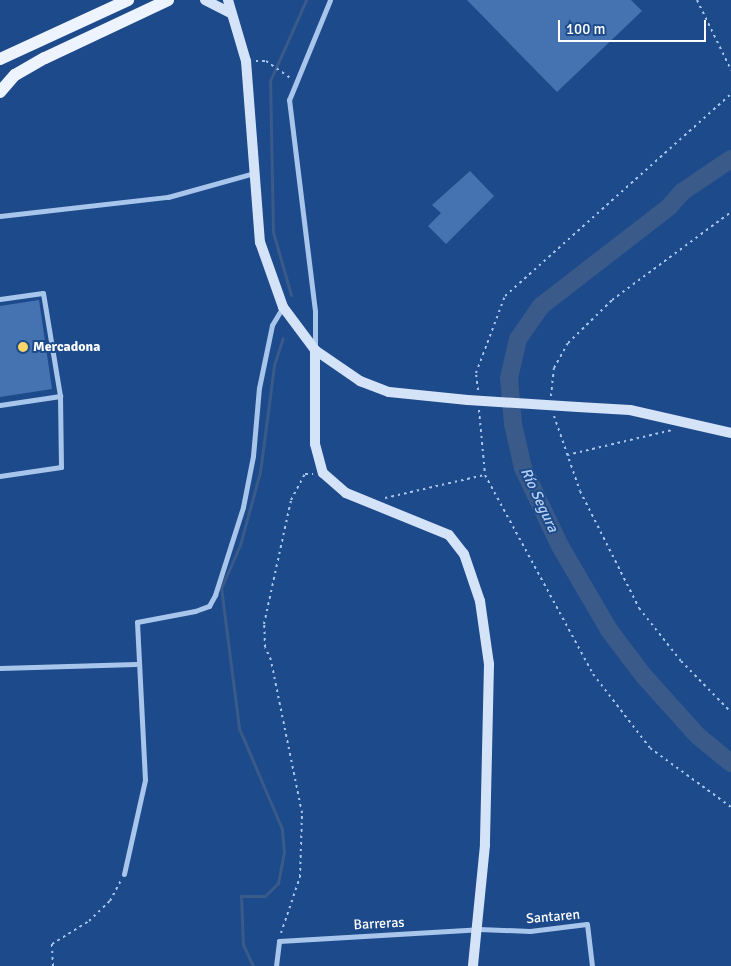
<!DOCTYPE html>
<meta charset="utf-8">
<style>
body{margin:0}
#map{position:relative;width:731px;height:966px;overflow:hidden;background:#1d4a8b;font-family:Signika,sans-serif}
div>[style]{position:absolute}
.stream>*{height:3px;margin:-1.5px;padding:0 1.5px;transform-origin:1.5px;border-radius:1.5px;background:#3a5b8a}
.river>*{height:18px;margin:-9px;padding:0 9px;transform-origin:9px;border-radius:9px;background:#3a5b8a}
.building>*{inset:0;background:#4573b2}
.path>*{height:2px;margin-top:-1px;transform-origin:0;background:repeating-linear-gradient(90deg,#a8c5ec 0 2.5px,transparent 0 6.5px)}
.street>*{height:5px;margin:-2.5px;padding:0 2.5px;transform-origin:2.5px;border-radius:2.5px;background:#a8c5ec}
.secondary>*{height:10px;margin:-5px;padding:0 5px;transform-origin:5px;border-radius:5px;background:#d5e3f9}
.primary>*{height:12px;margin:-6px;padding:0 6px;transform-origin:6px;border-radius:6px;background:#eef4ff}
.secondary-bridge>*{height:10px;margin:-5px;padding:0 5px;transform-origin:5px;border-radius:5px;background:#d5e3f9}
.dots>*{width:14px;height:14px;translate:-50% -50%;box-sizing:border-box;border:2px solid #1d4a8b;border-radius:50%}
span{translate:-50% -50%;white-space:nowrap;text-align:center;line-height:1.15;-webkit-text-stroke:4px #1d4a8b;paint-order:stroke}
.poi-label{font-size:14px;color:#fff;font-weight:700}
.left{translate:0 -50%;text-align:left}
.street-label{font-size:14px;color:#fff}
.water-label{font-size:15px;color:#b4cff3;font-style:italic}
.scale{position:absolute;left:558px;top:20px;width:148px;height:22px;box-sizing:border-box;border:2px solid #fff;border-top:0;padding-left:6px;font-size:15px;line-height:18px;white-space:nowrap;color:#fff;-webkit-text-stroke:4px #1d4a8b;paint-order:stroke}
</style>
<div id="map">
<div class="stream">
<i style="left:291px;top:295px;width:66px;rotate:-105.9deg"></i>
<i style="left:273px;top:232px;width:151px;rotate:-91.1deg"></i>
<i style="left:270px;top:81px;width:89px;rotate:-66deg"></i>
<i style="left:253px;top:966px;width:23px;rotate:-115deg"></i>
<i style="left:243px;top:945px;width:49px;rotate:-92.3deg"></i>
<i style="left:241px;top:896px;width:24px"></i>
<i style="left:265px;top:896px;width:18px;rotate:-45deg"></i>
<i style="left:278px;top:883px;width:31px;rotate:-79deg"></i>
<i style="left:284px;top:853px;width:24px;rotate:-95deg"></i>
<i style="left:282px;top:829px;width:110px;rotate:-113.1deg"></i>
<i style="left:239px;top:728px;width:141px;rotate:-97.3deg"></i>
<i style="left:221px;top:588px;width:47px;rotate:-66.2deg"></i>
<i style="left:240px;top:545px;width:76px;rotate:-74.7deg"></i>
<i style="left:260px;top:472px;width:108px;rotate:-82.5deg"></i>
<i style="left:274px;top:365px;width:28px;rotate:-72deg"></i>
</div>
<div class="river">
<i style="left:731px;top:159px;width:59px;rotate:146deg"></i>
<i style="left:682px;top:192px;width:20px;rotate:131deg"></i>
<i style="left:669px;top:207px;width:162px;rotate:142.3deg"></i>
<i style="left:541px;top:306px;width:40px;rotate:124.9deg"></i>
<i style="left:518px;top:339px;width:40px;rotate:103deg"></i>
<i style="left:509px;top:378px;width:46px;rotate:85deg"></i>
<i style="left:513px;top:424px;width:45px;rotate:77.2deg"></i>
<i style="left:523px;top:468px;width:86px;rotate:64.6deg"></i>
<i style="left:560px;top:546px;width:97px;rotate:59.7deg"></i>
<i style="left:609px;top:630px;width:56px;rotate:52.9deg"></i>
<i style="left:643px;top:675px;width:82px;rotate:48deg"></i>
<i style="left:698px;top:736px;width:43px;rotate:39.3deg"></i>
</div>
<div class="building">
<i style="clip-path:polygon(467px 0,631px 0,642px 11px,557px 92px)"></i>
<i style="clip-path:polygon(470px 171px,494px 196px,446px 244px,428px 226px,441px 213px,432px 205px)"></i>
<i style="clip-path:polygon(39px 300px,52px 389px,0 397px,0 306px)"></i>
</div>
<div class="path">
<i style="left:697px;top:0;width:78px;rotate:64.1deg"></i>
<i style="left:256px;top:61px;width:10px"></i>
<i style="left:266px;top:61px;width:29px;rotate:35deg"></i>
<i style="left:478px;top:390px;width:17px;rotate:-97deg"></i>
<i style="left:476px;top:373px;width:82px;rotate:-69.4deg"></i>
<i style="left:505px;top:296px;width:303px;rotate:-41.8deg"></i>
<i style="left:551px;top:396px;width:28px;rotate:-84deg"></i>
<i style="left:554px;top:368px;width:29px;rotate:-61deg"></i>
<i style="left:568px;top:343px;width:62px;rotate:-44.3deg"></i>
<i style="left:612px;top:300px;width:148px;rotate:-36.5deg"></i>
<i style="left:479px;top:410px;width:65px;rotate:84.7deg"></i>
<i style="left:485px;top:475px;width:226px;rotate:61.5deg"></i>
<i style="left:593px;top:674px;width:93px;rotate:52.4deg"></i>
<i style="left:650px;top:748px;width:100px;rotate:36.1deg"></i>
<i style="left:554px;top:416px;width:79px;rotate:70.9deg"></i>
<i style="left:580px;top:491px;width:131px;rotate:63.2deg"></i>
<i style="left:639px;top:608px;width:68px;rotate:51.6deg"></i>
<i style="left:681px;top:661px;width:71px;rotate:45.6deg"></i>
<i style="left:567px;top:455px;width:108px;rotate:-13.4deg"></i>
<i style="left:385px;top:498px;width:103px;rotate:-13deg"></i>
<i style="left:281px;top:933px;width:59px;rotate:-71.3deg"></i>
<i style="left:300px;top:877px;width:64px;rotate:-88.2deg"></i>
<i style="left:302px;top:813px;width:156px;rotate:-101.5deg"></i>
<i style="left:271px;top:660px;width:14px;rotate:-115deg"></i>
<i style="left:265px;top:647px;width:23px;rotate:-92deg"></i>
<i style="left:264px;top:624px;width:127px;rotate:-77.7deg"></i>
<i style="left:291px;top:500px;width:30px;rotate:-62deg"></i>
<i style="left:305px;top:474px;width:8px"></i>
<i style="left:53px;top:966px;width:22px;rotate:-93deg"></i>
<i style="left:52px;top:944px;width:44px;rotate:-31.9deg"></i>
<i style="left:89px;top:921px;width:29px;rotate:-44deg"></i>
<i style="left:110px;top:901px;width:24px;rotate:-62deg"></i>
</div>
<div class="street">
<i style="left:0;top:216px;width:169px;rotate:-6.5deg"></i>
<i style="left:168px;top:197px;width:89px;rotate:-15.6deg"></i>
<i style="left:0;top:299px;width:43px;rotate:-7.9deg"></i>
<i style="left:43px;top:293px;width:104px;rotate:80.6deg"></i>
<i style="left:60px;top:396px;width:71px;rotate:89.2deg"></i>
<i style="left:61px;top:467px;width:62px;rotate:171.6deg"></i>
<i style="left:315px;top:347px;width:36px;rotate:-90deg"></i>
<i style="left:315px;top:311px;width:213px;rotate:-97deg"></i>
<i style="left:289px;top:100px;width:108px;rotate:-67.7deg"></i>
<i style="left:0;top:405px;width:61px;rotate:-8.5deg"></i>
<i style="left:0;top:668px;width:136px;rotate:-1.7deg"></i>
<i style="left:124px;top:874px;width:96px;rotate:-77.4deg"></i>
<i style="left:145px;top:780px;width:158px;rotate:-92.9deg"></i>
<i style="left:137px;top:622px;width:59px;rotate:-10.7deg"></i>
<i style="left:195px;top:611px;width:15px;rotate:-20deg"></i>
<i style="left:209px;top:606px;width:13px;rotate:-61deg"></i>
<i style="left:215px;top:595px;width:92px;rotate:-72.3deg"></i>
<i style="left:243px;top:507px;width:52px;rotate:-78.9deg"></i>
<i style="left:253px;top:456px;width:68px;rotate:-85deg"></i>
<i style="left:259px;top:388px;width:64px;rotate:-78.3deg"></i>
<i style="left:272px;top:325px;width:21px;rotate:-59deg"></i>
<i style="left:276px;top:966px;width:25px;rotate:-83deg"></i>
<i style="left:279px;top:941px;width:200px;rotate:-3.4deg"></i>
<i style="left:479px;top:929px;width:51px;rotate:2.2deg"></i>
<i style="left:530px;top:931px;width:57px;rotate:-7deg"></i>
<i style="left:587px;top:924px;width:42px;rotate:83.2deg"></i>
</div>
<div class="secondary">
<i style="left:205px;top:0;width:27px;rotate:27deg"></i>
<i style="left:228px;top:0;width:64px;rotate:73.6deg"></i>
<i style="left:246px;top:61px;width:182px;rotate:85.6deg"></i>
<i style="left:260px;top:242px;width:69px;rotate:70.5deg"></i>
<i style="left:283px;top:307px;width:54px;rotate:53.3deg"></i>
<i style="left:315px;top:350px;width:55px;rotate:34.6deg"></i>
<i style="left:360px;top:381px;width:31px;rotate:21deg"></i>
<i style="left:389px;top:392px;width:79px;rotate:5.8deg"></i>
<i style="left:315px;top:350px;width:94px;rotate:90deg"></i>
<i style="left:315px;top:444px;width:30px;rotate:75deg"></i>
<i style="left:323px;top:473px;width:30px;rotate:41deg"></i>
<i style="left:346px;top:493px;width:111px;rotate:22.2deg"></i>
<i style="left:449px;top:535px;width:24px;rotate:52deg"></i>
<i style="left:464px;top:554px;width:50px;rotate:71.2deg"></i>
<i style="left:480px;top:601px;width:64px;rotate:81.9deg"></i>
<i style="left:489px;top:664px;width:181px;rotate:91.3deg"></i>
<i style="left:485px;top:845px;width:122px;rotate:95.7deg"></i>
<i style="left:578px;top:407px;width:52px;rotate:3.3deg"></i>
<i style="left:630px;top:410px;width:104px;rotate:12.8deg"></i>
</div>
<div class="primary">
<i style="left:0;top:59px;width:141px;rotate:-24.7deg"></i>
<i style="left:0;top:92px;width:23px;rotate:-49deg"></i>
<i style="left:15px;top:75px;width:34px;rotate:-30deg"></i>
<i style="left:45px;top:58px;width:136px;rotate:-25.2deg"></i>
</div>
<div class="secondary-bridge">
<i style="left:468px;top:400px;width:110px;rotate:3.6deg"></i>
</div>
<div class="dots">
<i style="left:23px;top:347px;background:#fcd567"></i>
</div>
<div class="poi-label">
<span class="left" style="left:33px;top:347px">Mercadona</span>
</div>
<div class="street-label">
<span style="left:553px;top:917px;rotate:-5deg">Santaren</span>
<span style="left:379px;top:924px;rotate:-3deg">Barreras</span>
</div>
<div class="water-label">
<span style="left:539px;top:500px;rotate:65deg">Río Segura</span>
</div>
<div class="scale">100 m</div>
</div>
